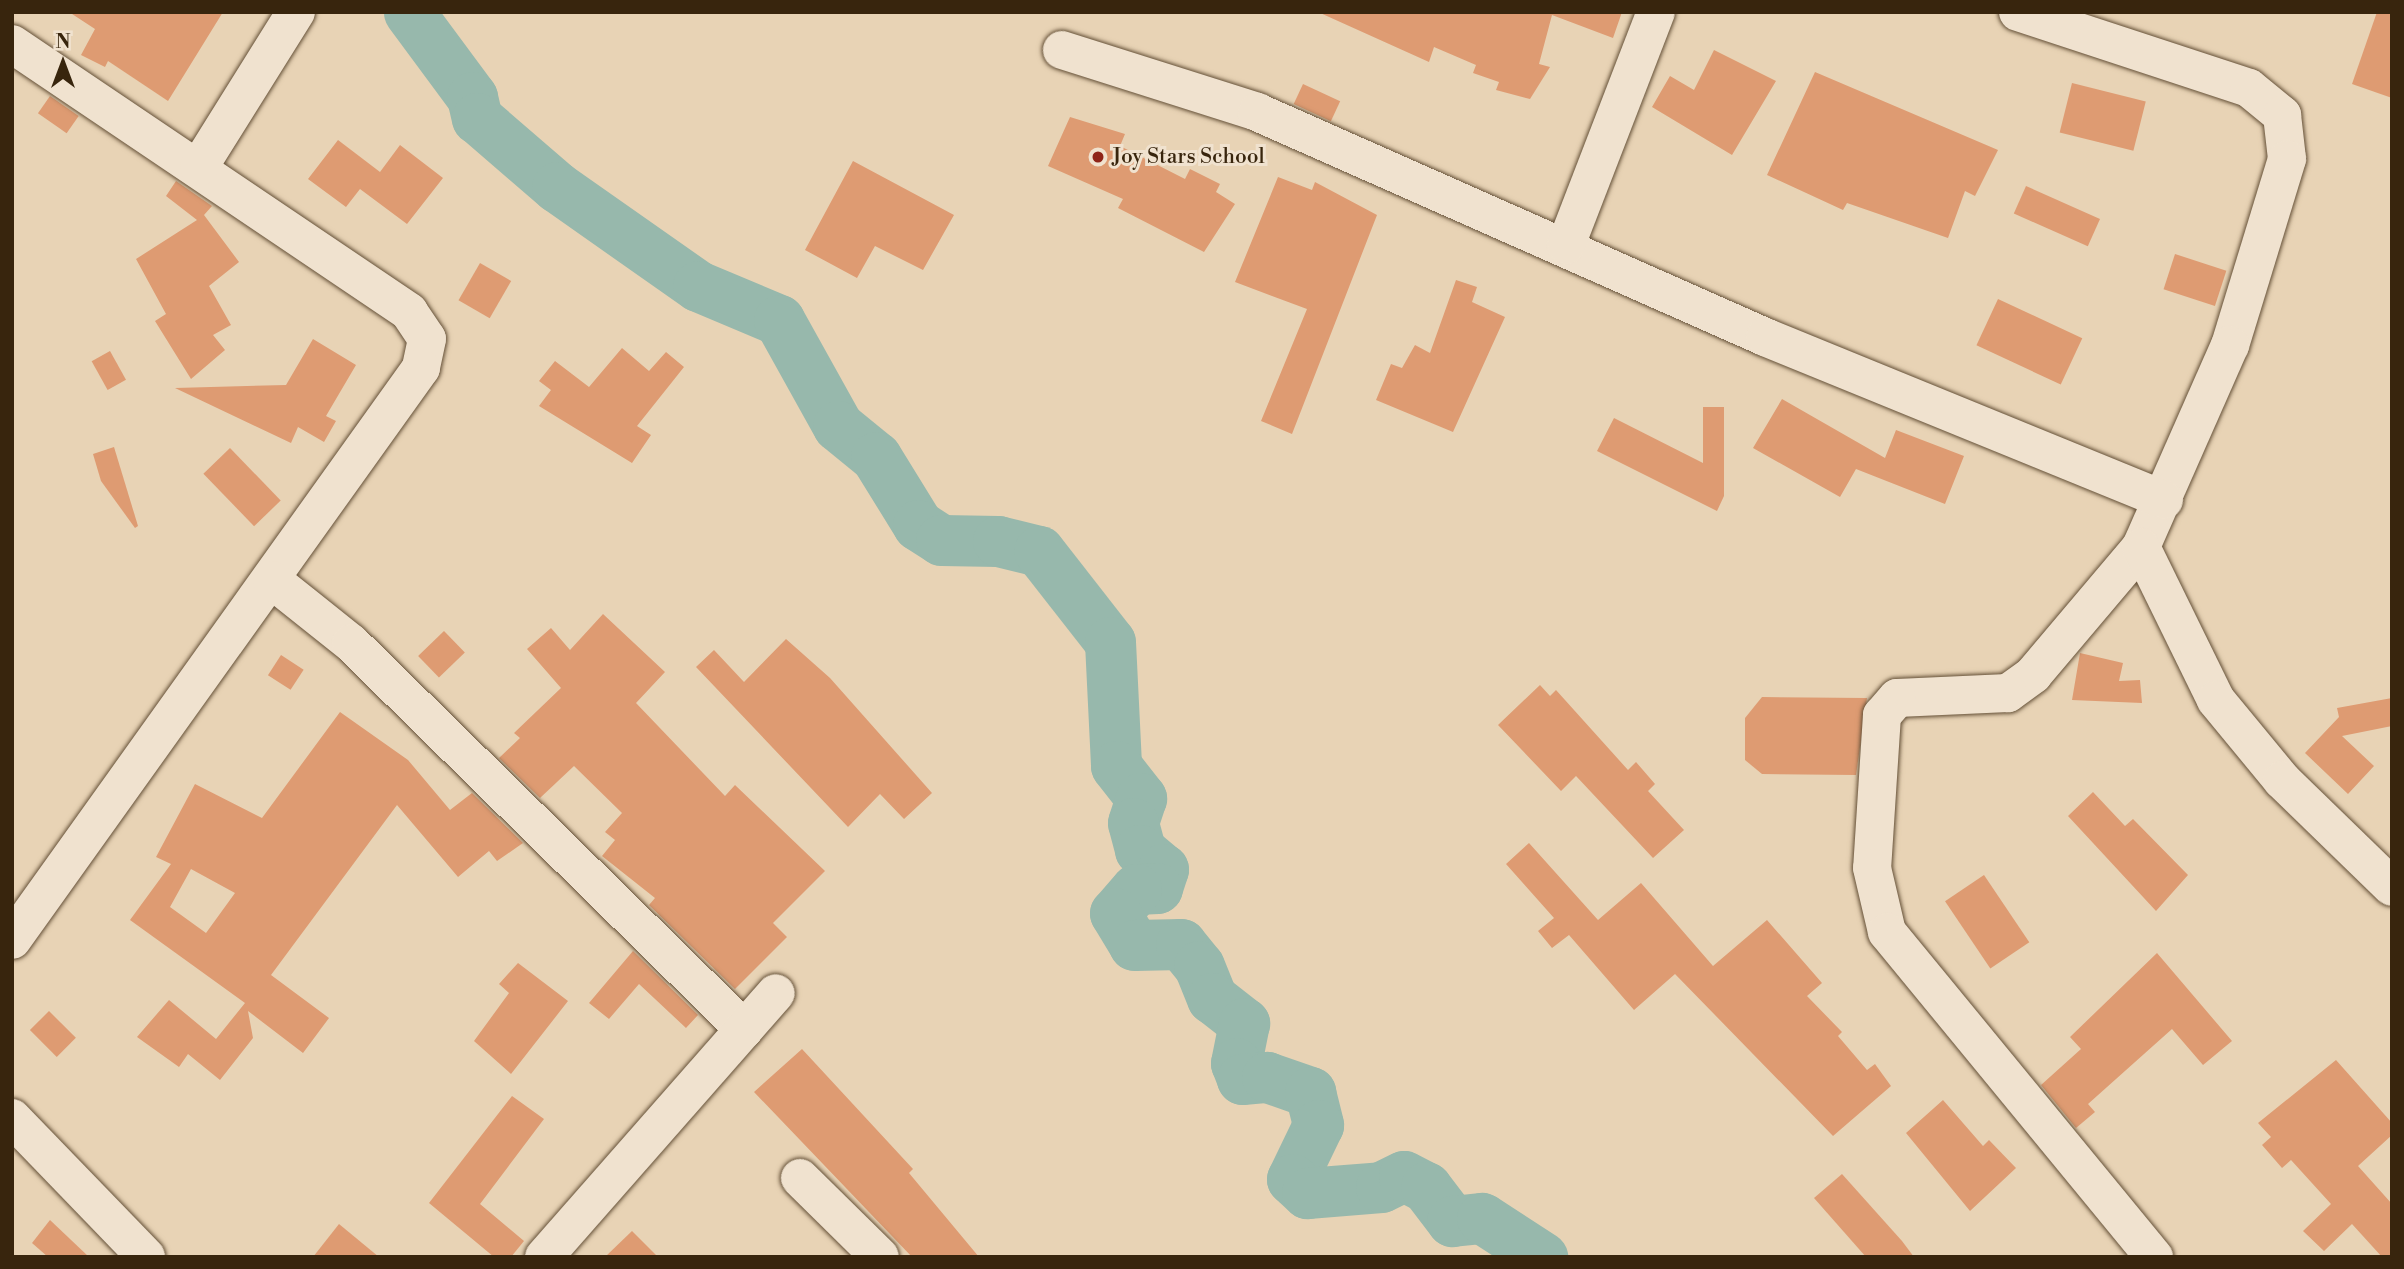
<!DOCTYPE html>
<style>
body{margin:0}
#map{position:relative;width:2404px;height:1269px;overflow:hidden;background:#e8d3b5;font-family:"Libre Bodoni",serif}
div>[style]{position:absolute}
.river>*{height:51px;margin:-25.5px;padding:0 25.5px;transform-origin:25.5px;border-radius:25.5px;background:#97b8ac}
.building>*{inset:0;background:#de9b72;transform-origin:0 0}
.roads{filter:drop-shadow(0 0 2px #645037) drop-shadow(0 0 2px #645037)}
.minor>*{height:38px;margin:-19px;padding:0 19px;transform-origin:19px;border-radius:19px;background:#f0e2cf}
.dots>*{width:19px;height:19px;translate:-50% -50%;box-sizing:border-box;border:4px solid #f0e2cf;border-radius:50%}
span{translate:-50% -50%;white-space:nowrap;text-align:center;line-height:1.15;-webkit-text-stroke:6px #f0e2cf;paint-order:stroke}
.poi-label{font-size:21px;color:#38250d}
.left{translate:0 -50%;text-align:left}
.frame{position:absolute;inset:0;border:14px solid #38250d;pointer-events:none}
.north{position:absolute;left:28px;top:28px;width:70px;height:70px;-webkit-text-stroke:5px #f0e2cf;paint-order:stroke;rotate:0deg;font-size:19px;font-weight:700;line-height:28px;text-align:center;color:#38250d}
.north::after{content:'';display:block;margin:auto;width:24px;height:32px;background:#38250d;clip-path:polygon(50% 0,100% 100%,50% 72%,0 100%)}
</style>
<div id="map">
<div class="river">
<i style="left:409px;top:12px;width:106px;rotate:53.5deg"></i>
<i style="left:472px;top:97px;width:22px;rotate:77deg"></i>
<i style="left:477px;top:118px;width:106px;rotate:40.8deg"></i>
<i style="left:557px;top:187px;width:172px;rotate:35.1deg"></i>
<i style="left:698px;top:286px;width:88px;rotate:22.8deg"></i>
<i style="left:779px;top:320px;width:121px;rotate:60.9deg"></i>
<i style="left:838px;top:426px;width:49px;rotate:39.2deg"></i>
<i style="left:876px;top:457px;width:80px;rotate:58.3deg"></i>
<i style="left:918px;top:525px;width:27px;rotate:33deg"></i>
<i style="left:941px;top:540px;width:57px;rotate:1deg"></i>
<i style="left:998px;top:541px;width:42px;rotate:13.7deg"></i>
<i style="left:1039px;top:551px;width:115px;rotate:52deg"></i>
<i style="left:1110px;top:642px;width:124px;rotate:87.2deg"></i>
<i style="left:1116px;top:766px;width:41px;rotate:52deg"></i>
<i style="left:1141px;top:798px;width:26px;rotate:108deg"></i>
<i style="left:1133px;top:823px;width:28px;rotate:75deg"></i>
<i style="left:1140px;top:850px;width:30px;rotate:40deg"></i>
<i style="left:1163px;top:869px;width:20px;rotate:108deg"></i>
<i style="left:1157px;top:888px;width:21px;rotate:177deg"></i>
<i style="left:1136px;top:889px;width:32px;rotate:131deg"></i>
<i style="left:1115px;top:913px;width:37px;rotate:59deg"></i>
<i style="left:1134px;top:945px;width:47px;rotate:-1.2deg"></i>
<i style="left:1181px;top:944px;width:28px;rotate:51deg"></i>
<i style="left:1199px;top:966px;width:35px;rotate:68deg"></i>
<i style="left:1212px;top:998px;width:41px;rotate:38deg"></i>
<i style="left:1244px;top:1023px;width:41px;rotate:101.3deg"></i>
<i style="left:1236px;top:1063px;width:17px;rotate:69deg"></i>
<i style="left:1242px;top:1079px;width:25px;rotate:-5deg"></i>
<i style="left:1267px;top:1077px;width:46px;rotate:19.2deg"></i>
<i style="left:1310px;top:1092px;width:34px;rotate:76deg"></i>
<i style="left:1318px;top:1125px;width:60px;rotate:115.7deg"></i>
<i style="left:1292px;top:1179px;width:21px;rotate:43deg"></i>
<i style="left:1307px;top:1193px;width:74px;rotate:-4.6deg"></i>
<i style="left:1381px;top:1187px;width:25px;rotate:-26deg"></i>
<i style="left:1404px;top:1176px;width:25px;rotate:27deg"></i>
<i style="left:1426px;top:1187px;width:43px;rotate:52.6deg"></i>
<i style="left:1452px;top:1221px;width:30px;rotate:-6deg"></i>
<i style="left:1482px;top:1218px;width:72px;rotate:33deg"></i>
</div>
<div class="building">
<i style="clip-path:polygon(69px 12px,223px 12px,168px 101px,108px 61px,105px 67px,81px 55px,95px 29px)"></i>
<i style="clip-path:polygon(1318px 12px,1622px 12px,1613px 38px,1552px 15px,1539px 64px,1550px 67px,1530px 99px,1496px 90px,1499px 82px,1473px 73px,1476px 65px,1434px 47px,1429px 62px)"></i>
<i style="clip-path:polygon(2377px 12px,2392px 12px,2392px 98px,2352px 84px)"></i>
<i style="clip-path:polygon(1714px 50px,1776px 81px,1732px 155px,1652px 107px,1670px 76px,1694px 90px)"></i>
<i style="clip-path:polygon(1815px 72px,1998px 150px,1975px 196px,1965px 191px,1948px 238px,1847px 203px,1843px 210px,1767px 175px)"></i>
<i style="left:2072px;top:83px;width:76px;height:51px;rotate:14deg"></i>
<i style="left:1303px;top:84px;width:41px;height:22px;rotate:25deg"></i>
<i style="left:50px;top:96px;width:35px;height:21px;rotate:35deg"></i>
<i style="clip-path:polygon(1070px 117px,1125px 134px,1120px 146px,1185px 179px,1190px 169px,1220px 184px,1216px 192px,1235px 204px,1204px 252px,1118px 208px,1123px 199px,1048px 166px)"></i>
<i style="clip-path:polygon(338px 140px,380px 172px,400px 145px,443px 178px,407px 224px,360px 189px,346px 207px,308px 179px)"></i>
<i style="clip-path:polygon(853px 161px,954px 215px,923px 270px,875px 246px,857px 278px,805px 250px)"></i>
<i style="clip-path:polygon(1278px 177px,1312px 190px,1315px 182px,1377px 215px,1292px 434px,1261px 421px,1307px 309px,1235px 282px)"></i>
<i style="clip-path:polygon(176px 181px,212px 206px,204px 215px,239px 262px,209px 286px,231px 325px,213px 335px,225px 350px,191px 379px,155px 321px,166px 314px,136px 259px,197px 220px,166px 196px)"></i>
<i style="left:2026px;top:186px;width:81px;height:30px;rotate:24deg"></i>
<i style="left:2175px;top:254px;width:54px;height:37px;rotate:18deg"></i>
<i style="left:480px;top:263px;width:36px;height:43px;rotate:30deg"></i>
<i style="clip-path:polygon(1456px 280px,1477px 287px,1472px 302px,1505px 317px,1453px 432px,1376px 400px,1391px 364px,1402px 368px,1415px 345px,1430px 353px)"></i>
<i style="left:1998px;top:299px;width:93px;height:51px;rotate:25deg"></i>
<i style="clip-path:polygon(313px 339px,356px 365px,326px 416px,336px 421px,324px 442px,298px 427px,291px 443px,175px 388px,286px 385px)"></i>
<i style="clip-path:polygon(622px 348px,649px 371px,666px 352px,684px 367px,637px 426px,651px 435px,632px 463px,539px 406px,551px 390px,539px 381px,555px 361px,589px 387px)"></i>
<i style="left:110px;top:351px;width:33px;height:21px;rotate:61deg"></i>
<i style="clip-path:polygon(1782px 399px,1885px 458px,1896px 430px,1964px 456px,1945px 504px,1856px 469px,1840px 497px,1753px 448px)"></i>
<i style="clip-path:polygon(1703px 407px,1724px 407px,1724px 496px,1717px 511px,1597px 451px,1614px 418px,1703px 463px)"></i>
<i style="clip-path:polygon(114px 447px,138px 526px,135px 528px,101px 481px,93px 454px)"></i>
<i style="left:230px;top:448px;width:73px;height:37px;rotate:46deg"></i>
<i style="clip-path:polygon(603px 614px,665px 672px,636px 703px,725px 796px,735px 785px,825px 871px,773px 923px,787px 937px,735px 989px,649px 905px,655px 898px,602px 856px,615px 840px,605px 832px,622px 813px,574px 766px,540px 798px,499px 758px,520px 738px,514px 733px,561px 688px,527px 649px,551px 628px,570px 650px)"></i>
<i style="left:444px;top:631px;width:30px;height:36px;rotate:46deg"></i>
<i style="clip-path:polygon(786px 639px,830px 678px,932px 793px,904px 819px,880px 794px,848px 827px,696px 667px,714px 650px,744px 682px)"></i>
<i style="clip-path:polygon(2080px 653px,2123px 663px,2119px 681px,2140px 680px,2142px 703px,2072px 700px)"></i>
<i style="left:281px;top:655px;width:27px;height:24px;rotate:33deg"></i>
<i style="clip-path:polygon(1540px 685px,1550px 696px,1556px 690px,1628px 770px,1636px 762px,1655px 784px,1648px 791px,1684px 830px,1653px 858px,1576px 776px,1561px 791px,1498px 725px)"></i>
<i style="clip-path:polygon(1762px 697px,1867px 698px,1856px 775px,1762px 774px,1745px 760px,1745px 718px)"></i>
<i style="clip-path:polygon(2392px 698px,2392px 726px,2342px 736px,2374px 766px,2348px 794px,2305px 753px,2339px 717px,2337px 708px)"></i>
<i style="clip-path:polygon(evenodd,340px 712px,408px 760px,450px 810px,472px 793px,523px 843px,497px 861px,489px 851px,458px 877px,397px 805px,271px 975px,329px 1018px,303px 1053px,248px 1011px,253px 1038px,220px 1080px,188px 1054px,179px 1067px,137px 1037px,169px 1000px,216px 1039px,245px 1003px,130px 920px,171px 864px,156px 857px,195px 784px,262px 818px,340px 712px,191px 869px,235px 893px,206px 933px,170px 907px,191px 869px)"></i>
<i style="clip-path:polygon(2093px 792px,2125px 826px,2133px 819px,2188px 875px,2156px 911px,2068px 816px)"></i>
<i style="clip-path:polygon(1529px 843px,1598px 920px,1641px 883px,1713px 966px,1767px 920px,1822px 983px,1807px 996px,1842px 1032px,1838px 1036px,1867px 1070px,1875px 1064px,1891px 1086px,1833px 1136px,1675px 974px,1634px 1010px,1569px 935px,1552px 948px,1538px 931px,1554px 918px,1506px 864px)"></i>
<i style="left:1984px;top:875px;width:81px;height:47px;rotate:56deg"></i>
<i style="clip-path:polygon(633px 951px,698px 1015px,686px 1028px,639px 984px,609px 1019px,589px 1003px)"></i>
<i style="clip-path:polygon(2157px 953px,2232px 1041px,2203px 1065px,2172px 1029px,2088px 1104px,2095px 1112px,2076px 1128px,2041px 1085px,2081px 1049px,2070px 1037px)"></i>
<i style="clip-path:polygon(518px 963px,568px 1001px,511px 1074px,474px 1041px,509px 993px,499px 984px)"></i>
<i style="left:49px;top:1011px;width:38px;height:27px;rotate:45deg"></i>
<i style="clip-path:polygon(802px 1049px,913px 1169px,909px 1173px,979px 1257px,912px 1257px,754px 1092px)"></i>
<i style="clip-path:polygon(2336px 1060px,2392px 1123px,2392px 1135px,2358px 1166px,2392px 1204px,2392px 1257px,2382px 1257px,2352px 1224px,2324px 1251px,2303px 1231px,2331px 1204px,2291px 1160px,2282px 1168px,2262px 1145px,2271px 1137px,2258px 1123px)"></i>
<i style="clip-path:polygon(512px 1096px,544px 1119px,480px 1204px,524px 1241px,511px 1257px,494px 1257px,429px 1203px)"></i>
<i style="clip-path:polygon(1943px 1100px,1983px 1146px,1989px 1140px,2016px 1168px,1970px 1211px,1906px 1133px)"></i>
<i style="clip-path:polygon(1842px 1174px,1902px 1241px,1914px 1257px,1866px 1257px,1814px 1198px)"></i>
<i style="clip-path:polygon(50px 1220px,89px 1257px,48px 1257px,32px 1243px)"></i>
<i style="clip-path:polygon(339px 1224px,379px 1257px,313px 1257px)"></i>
<i style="clip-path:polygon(632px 1231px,658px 1257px,605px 1257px)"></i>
</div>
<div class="roads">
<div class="minor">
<i style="left:2018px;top:12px;width:243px;rotate:18.2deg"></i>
<i style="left:2249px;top:88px;width:43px;rotate:39.3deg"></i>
<i style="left:2282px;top:115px;width:44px;rotate:83.5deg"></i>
<i style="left:2287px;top:159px;width:195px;rotate:107deg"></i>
<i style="left:2230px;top:345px;width:221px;rotate:113.8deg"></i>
<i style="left:2141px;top:547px;width:167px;rotate:130.2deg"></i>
<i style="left:2033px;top:675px;width:31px;rotate:144deg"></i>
<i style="left:2008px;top:693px;width:111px;rotate:177.4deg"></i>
<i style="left:1897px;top:698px;width:23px;rotate:131deg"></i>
<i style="left:1882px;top:715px;width:153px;rotate:93.7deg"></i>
<i style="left:1872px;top:868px;width:66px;rotate:76.8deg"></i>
<i style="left:1887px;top:932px;width:421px;rotate:50.6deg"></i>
<i style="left:12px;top:44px;width:479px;rotate:34deg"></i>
<i style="left:409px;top:312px;width:32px;rotate:56deg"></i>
<i style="left:427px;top:339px;width:30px;rotate:102deg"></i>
<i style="left:421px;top:368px;width:703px;rotate:125.57deg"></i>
<i style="left:1062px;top:50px;width:205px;rotate:17.6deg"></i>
<i style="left:1257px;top:112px;width:556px;rotate:23.89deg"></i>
<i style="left:1765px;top:337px;width:431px;rotate:22.2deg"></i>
<i style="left:199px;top:167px;width:183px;rotate:-58deg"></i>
<i style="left:1566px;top:245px;width:250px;rotate:-68.9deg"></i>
<i style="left:2141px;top:547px;width:170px;rotate:63.9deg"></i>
<i style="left:2216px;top:700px;width:104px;rotate:50.5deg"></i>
<i style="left:2282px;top:780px;width:153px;rotate:44.2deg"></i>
<i style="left:272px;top:580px;width:101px;rotate:38.6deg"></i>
<i style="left:351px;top:643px;width:551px;rotate:44.49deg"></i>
<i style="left:12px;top:1118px;width:193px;rotate:46deg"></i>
<i style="left:800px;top:1178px;width:112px;rotate:44.6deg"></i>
<i style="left:544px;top:1257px;width:351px;rotate:-48.7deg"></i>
</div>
</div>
<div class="dots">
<i style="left:1098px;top:157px;background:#8f2418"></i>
</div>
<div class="poi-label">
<span class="left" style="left:1112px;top:157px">Joy Stars School</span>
</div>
<div class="frame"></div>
<div class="north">N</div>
</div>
